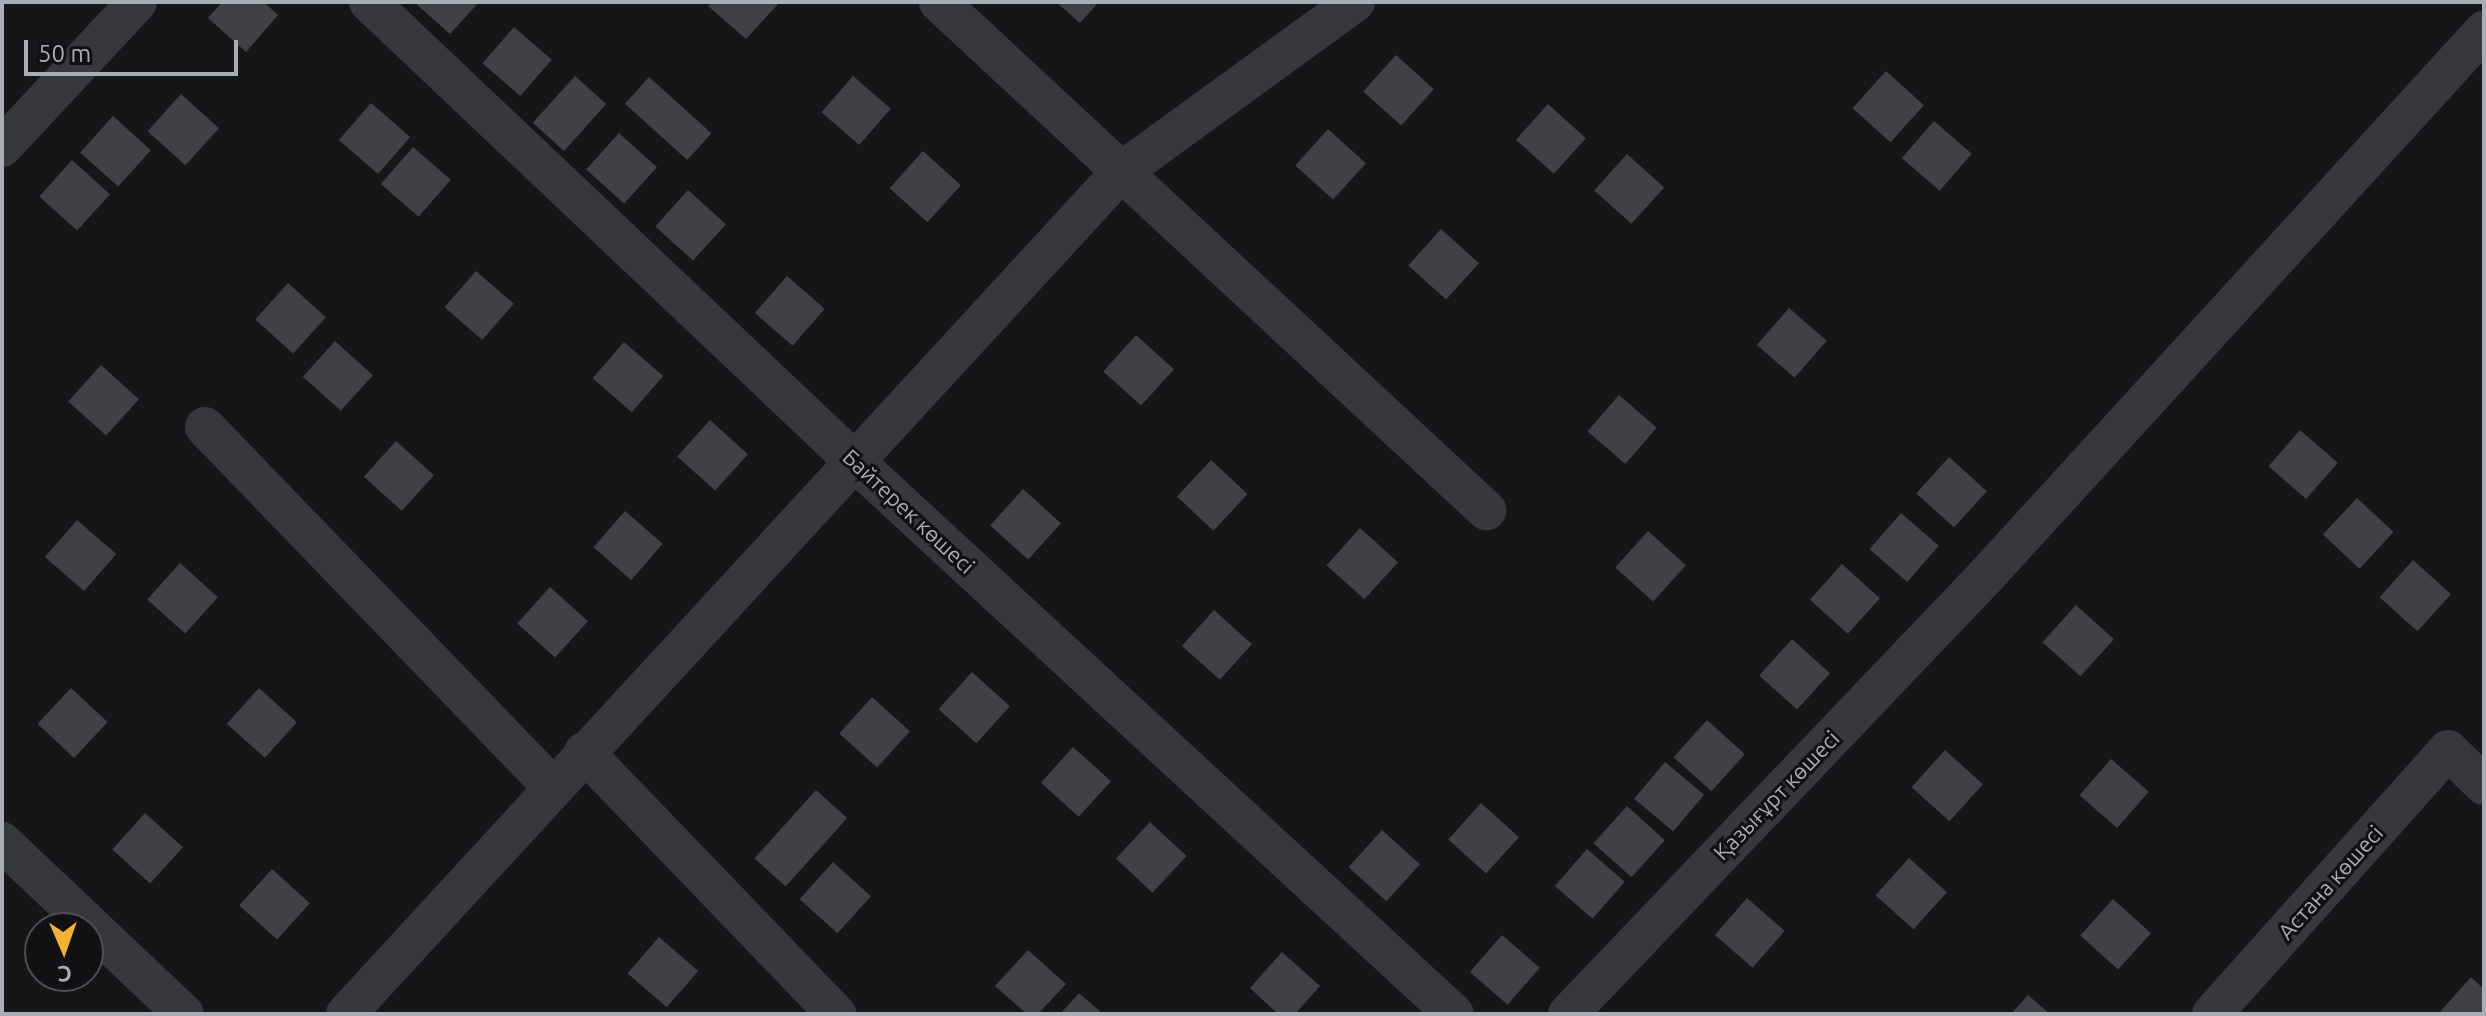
<!DOCTYPE html>
<meta charset="utf-8">
<style>
body{margin:0}
#map{position:relative;width:2486px;height:1016px;overflow:hidden;background:#161618;font-family:Ubuntu,sans-serif}
div>[style]{position:absolute}
.building>*{inset:0;background:#404145;transform-origin:0 0}
.minor>*{height:40px;margin:-20px;padding:0 20px;transform-origin:20px;border-radius:20px;background:#37383d}
span{translate:-50% -50%;white-space:nowrap;text-align:center;line-height:1.15;-webkit-text-stroke:6px #111113;paint-order:stroke}
.street-label{font-size:22px;color:#a8adb8}
.frame{position:absolute;inset:0;border:4px solid #a8adb8;pointer-events:none}
.north{position:absolute;left:24px;top:912px;width:80px;height:80px;box-sizing:border-box;background:#111113;border:2px solid #4d4f55;border-radius:50%;rotate:178deg;font-size:22px;font-weight:700;line-height:32px;text-align:center;color:#a8adb8}
.north::after{content:'';display:block;margin:auto;width:28px;height:36px;background:#f2b134;clip-path:polygon(50% 0,100% 100%,50% 72%,0 100%)}
.scale{position:absolute;left:24px;top:40px;width:214px;height:36px;box-sizing:border-box;border:4px solid #a8adb8;border-top:0;padding-left:10px;font-size:24px;line-height:28px;white-space:nowrap;color:#a8adb8;-webkit-text-stroke:6px #111113;paint-order:stroke}
</style>
<div id="map">
<div class="building">
<i style="clip-path:polygon(222px 2px,264px 2px,278px 15px,246px 52px,208px 18px)"></i>
<i style="clip-path:polygon(414px 2px,479px 2px,450px 34px)"></i>
<i style="clip-path:polygon(712px 2px,780px 2px,746px 39px,708px 6px)"></i>
<i style="clip-path:polygon(1056px 2px,1099px 2px,1080px 23px)"></i>
<i style="left:514px;top:27px;width:50px;height:48px;rotate:41deg"></i>
<i style="left:1396px;top:55px;width:51px;height:49px;rotate:42deg"></i>
<i style="left:1886px;top:71px;width:51px;height:50px;rotate:42deg"></i>
<i style="left:575px;top:76px;width:42px;height:63px;rotate:42deg"></i>
<i style="left:853px;top:76px;width:50px;height:48px;rotate:41deg"></i>
<i style="left:649px;top:77px;width:84px;height:36px;rotate:42deg"></i>
<i style="left:181px;top:94px;width:51px;height:50px;rotate:42deg"></i>
<i style="left:371px;top:103px;width:52px;height:49px;rotate:41deg"></i>
<i style="left:1548px;top:104px;width:51px;height:48px;rotate:42deg"></i>
<i style="left:113px;top:116px;width:51px;height:49px;rotate:42deg"></i>
<i style="left:1934px;top:121px;width:50px;height:49px;rotate:41deg"></i>
<i style="left:1328px;top:129px;width:51px;height:49px;rotate:42deg"></i>
<i style="left:619px;top:133px;width:51px;height:49px;rotate:42deg"></i>
<i style="left:413px;top:147px;width:50px;height:49px;rotate:41deg"></i>
<i style="left:923px;top:151px;width:51px;height:50px;rotate:42deg"></i>
<i style="left:1627px;top:154px;width:50px;height:49px;rotate:42deg"></i>
<i style="left:72px;top:160px;width:51px;height:49px;rotate:42deg"></i>
<i style="left:688px;top:190px;width:51px;height:49px;rotate:42deg"></i>
<i style="left:1441px;top:229px;width:51px;height:49px;rotate:42deg"></i>
<i style="left:476px;top:271px;width:50px;height:48px;rotate:41deg"></i>
<i style="left:787px;top:276px;width:50px;height:49px;rotate:41deg"></i>
<i style="left:288px;top:283px;width:51px;height:49px;rotate:42deg"></i>
<i style="left:1789px;top:308px;width:50px;height:49px;rotate:41deg"></i>
<i style="left:1136px;top:335px;width:51px;height:49px;rotate:42deg"></i>
<i style="left:335px;top:341px;width:51px;height:48px;rotate:42deg"></i>
<i style="left:624px;top:342px;width:52px;height:48px;rotate:41deg"></i>
<i style="left:101px;top:365px;width:51px;height:49px;rotate:42deg"></i>
<i style="left:1619px;top:395px;width:50px;height:48px;rotate:41deg"></i>
<i style="left:710px;top:420px;width:51px;height:49px;rotate:42deg"></i>
<i style="left:2300px;top:430px;width:50px;height:48px;rotate:41deg"></i>
<i style="left:396px;top:441px;width:51px;height:48px;rotate:42deg"></i>
<i style="left:1949px;top:457px;width:51px;height:49px;rotate:42deg"></i>
<i style="left:1211px;top:460px;width:50px;height:50px;rotate:43deg"></i>
<i style="left:1023px;top:489px;width:51px;height:49px;rotate:42deg"></i>
<i style="left:2357px;top:498px;width:50px;height:50px;rotate:43deg"></i>
<i style="left:625px;top:511px;width:50px;height:48px;rotate:41deg"></i>
<i style="left:1901px;top:513px;width:50px;height:48px;rotate:41deg"></i>
<i style="left:77px;top:520px;width:52px;height:49px;rotate:41deg"></i>
<i style="left:1360px;top:528px;width:51px;height:50px;rotate:42deg"></i>
<i style="left:1648px;top:531px;width:51px;height:49px;rotate:42deg"></i>
<i style="left:2413px;top:560px;width:51px;height:50px;rotate:42deg"></i>
<i style="left:180px;top:563px;width:51px;height:49px;rotate:42deg"></i>
<i style="left:1842px;top:564px;width:51px;height:48px;rotate:42deg"></i>
<i style="left:550px;top:587px;width:51px;height:49px;rotate:42deg"></i>
<i style="left:2076px;top:605px;width:51px;height:50px;rotate:42deg"></i>
<i style="left:1214px;top:610px;width:51px;height:48px;rotate:42deg"></i>
<i style="left:1792px;top:639px;width:51px;height:49px;rotate:42deg"></i>
<i style="left:972px;top:672px;width:51px;height:50px;rotate:42deg"></i>
<i style="left:71px;top:688px;width:50px;height:49px;rotate:43deg"></i>
<i style="left:259px;top:688px;width:51px;height:48px;rotate:42deg"></i>
<i style="left:872px;top:697px;width:51px;height:49px;rotate:42deg"></i>
<i style="left:1707px;top:720px;width:51px;height:50px;rotate:42deg"></i>
<i style="left:1073px;top:747px;width:51px;height:48px;rotate:42deg"></i>
<i style="left:1945px;top:750px;width:51px;height:50px;rotate:42deg"></i>
<i style="left:2111px;top:759px;width:50px;height:48px;rotate:41deg"></i>
<i style="left:1665px;top:762px;width:51px;height:48px;rotate:40deg"></i>
<i style="left:816px;top:790px;width:42px;height:92px;rotate:42deg"></i>
<i style="left:1481px;top:803px;width:51px;height:49px;rotate:42deg"></i>
<i style="left:1627px;top:806px;width:51px;height:50px;rotate:42deg"></i>
<i style="left:145px;top:813px;width:51px;height:49px;rotate:42deg"></i>
<i style="left:1150px;top:822px;width:50px;height:50px;rotate:43deg"></i>
<i style="left:1382px;top:830px;width:51px;height:50px;rotate:42deg"></i>
<i style="left:1587px;top:849px;width:50px;height:49px;rotate:41deg"></i>
<i style="left:1909px;top:858px;width:51px;height:50px;rotate:42deg"></i>
<i style="left:833px;top:862px;width:51px;height:50px;rotate:42deg"></i>
<i style="left:272px;top:869px;width:51px;height:49px;rotate:42deg"></i>
<i style="left:1747px;top:898px;width:50px;height:49px;rotate:41deg"></i>
<i style="left:2113px;top:899px;width:51px;height:49px;rotate:42deg"></i>
<i style="left:1502px;top:935px;width:50px;height:49px;rotate:41deg"></i>
<i style="left:659px;top:937px;width:52px;height:48px;rotate:41deg"></i>
<i style="clip-path:polygon(1028px 950px,1066px 984px,1038px 1014px,1027px 1014px,995px 986px)"></i>
<i style="clip-path:polygon(1282px 952px,1320px 986px,1295px 1014px,1278px 1014px,1250px 988px)"></i>
<i style="clip-path:polygon(2471px 977px,2484px 989px,2484px 1014px,2438px 1014px)"></i>
<i style="clip-path:polygon(1079px 993px,1103px 1014px,1060px 1014px)"></i>
<i style="clip-path:polygon(2028px 995px,2050px 1014px,2011px 1014px)"></i>
</div>
<div class="minor">
<i style="left:369px;top:2px;width:668px;rotate:43.42deg"></i>
<i style="left:854px;top:461px;width:816px;rotate:42.67deg"></i>
<i style="left:939px;top:2px;width:747px;rotate:42.88deg"></i>
<i style="left:2px;top:147px;width:198px;rotate:-47deg"></i>
<i style="left:205px;top:427px;width:499px;rotate:46deg"></i>
<i style="left:584px;top:752px;width:364px;rotate:46.1deg"></i>
<i style="left:2px;top:842px;width:250px;rotate:43.4deg"></i>
<i style="left:346px;top:1014px;width:1144px;rotate:-47.37deg"></i>
<i style="left:1121px;top:172px;width:289px;rotate:-36deg"></i>
<i style="left:1568px;top:1014px;width:604px;rotate:-46.34deg"></i>
<i style="left:1985px;top:577px;width:740px;rotate:-47.58deg"></i>
<i style="left:2212px;top:1014px;width:354px;rotate:-48.2deg"></i>
<i style="left:2448px;top:750px;width:50px;rotate:44.2deg"></i>
</div>
<div class="street-label">
<span style="left:909px;top:511px;rotate:43deg">Байтерек көшесі</span>
<span style="left:1776px;top:795px;rotate:-46deg">Қазығұрт көшесі</span>
<span style="left:2330px;top:882px;rotate:-48deg">Астана көшесі</span>
</div>
<div class="frame"></div>
<div class="north">С</div>
<div class="scale">50 m</div>
</div>
